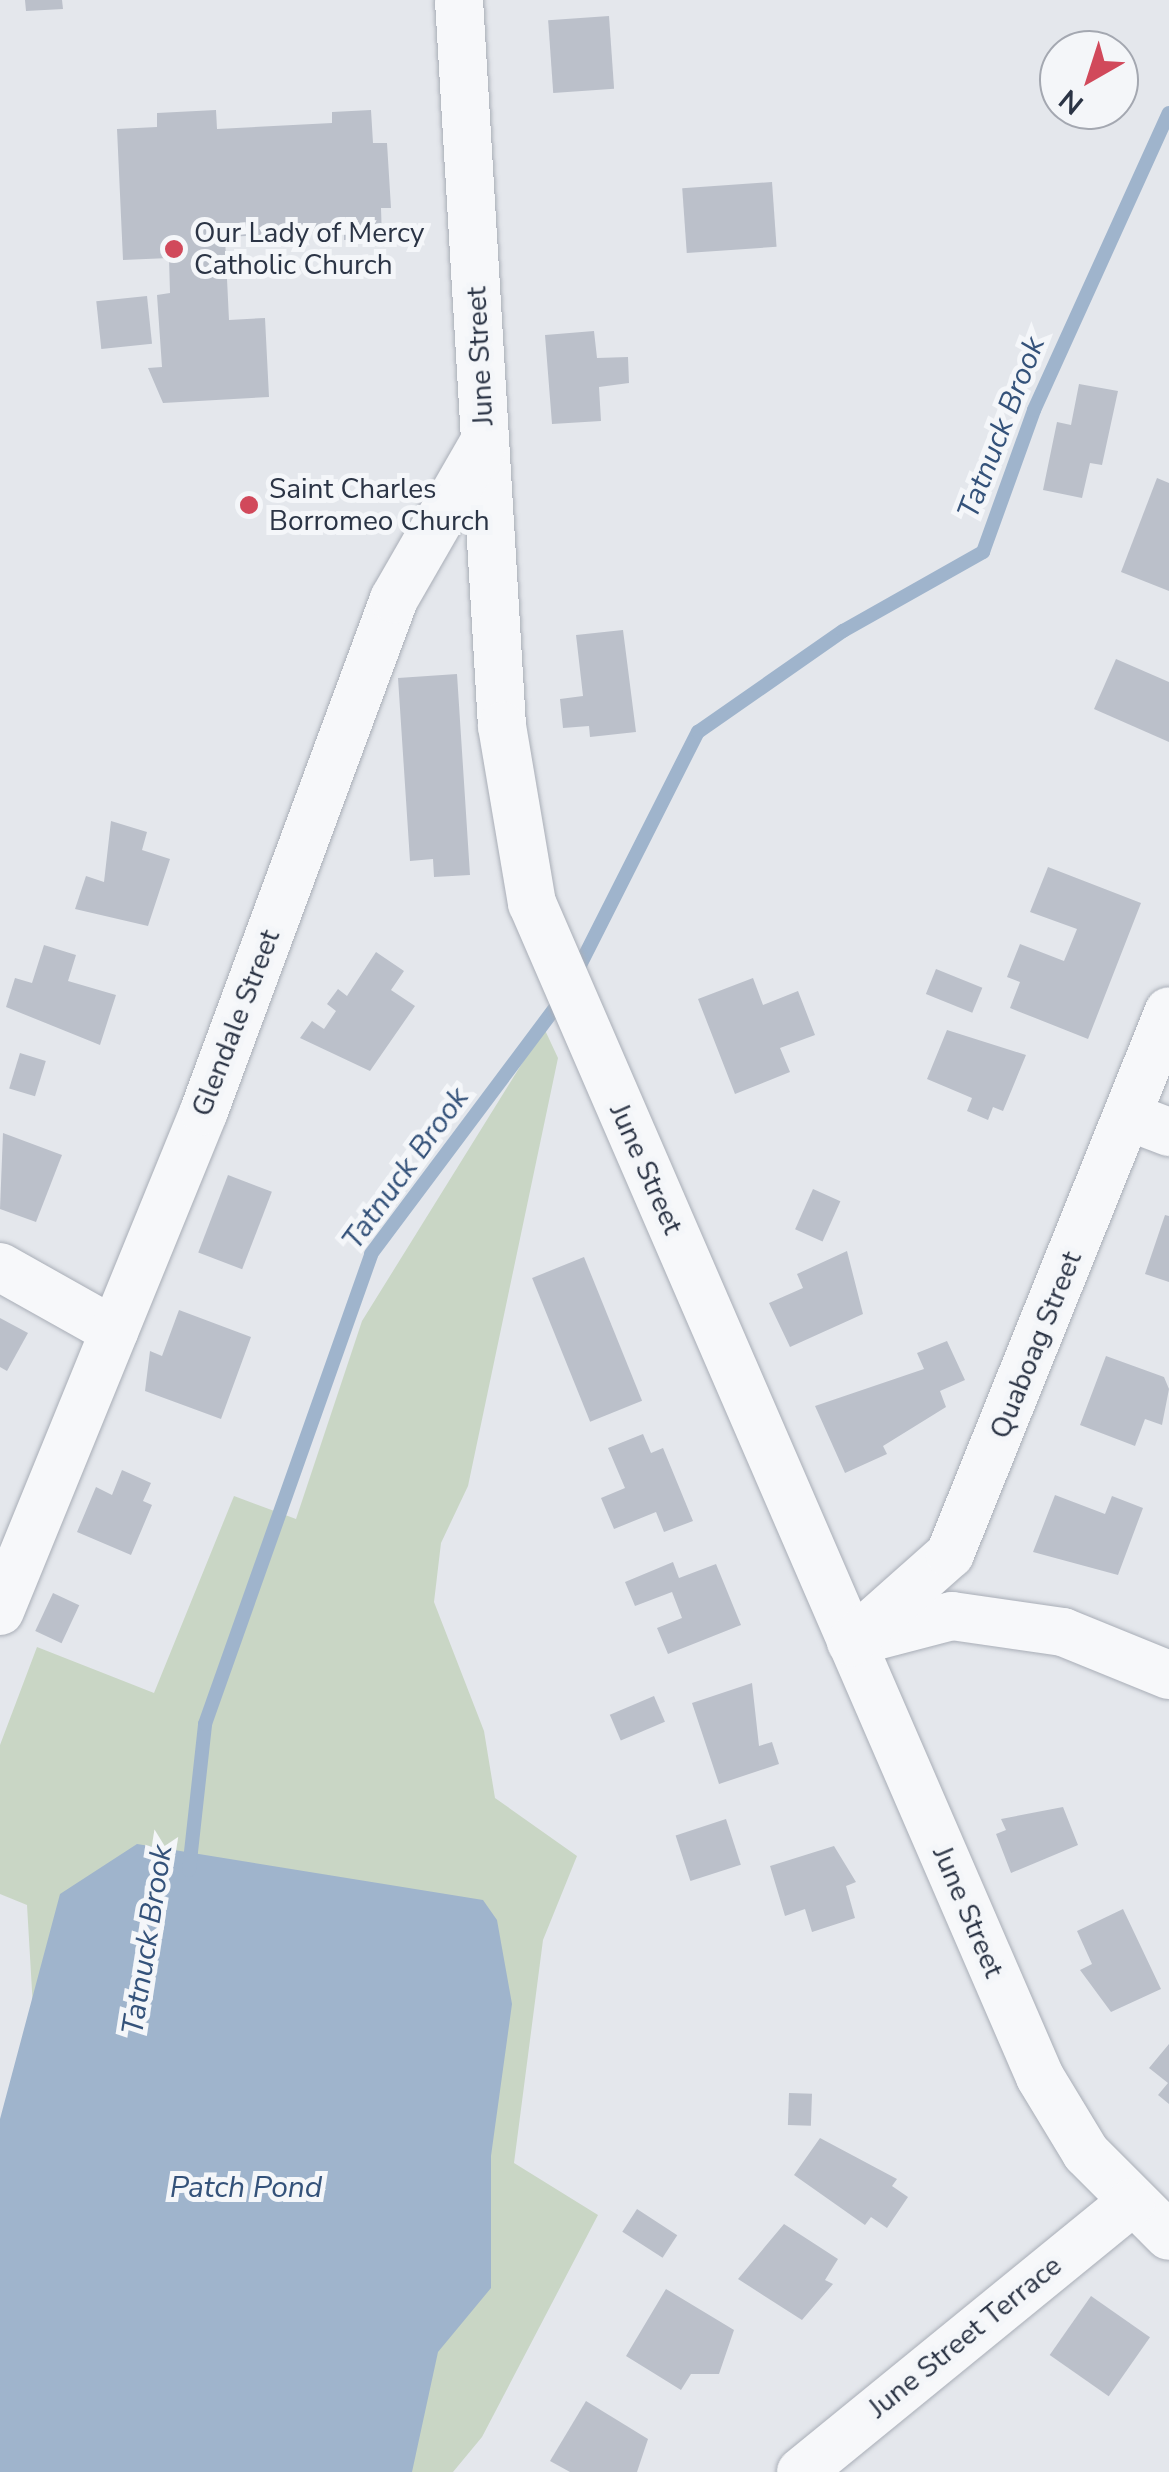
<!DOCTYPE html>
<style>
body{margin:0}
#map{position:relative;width:1169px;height:2472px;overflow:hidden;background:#e4e7ec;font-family:"Nunito Sans",sans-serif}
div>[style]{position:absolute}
.green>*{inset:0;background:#c9d6c5}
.water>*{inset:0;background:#9fb4cc}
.stream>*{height:14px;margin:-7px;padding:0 7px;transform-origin:7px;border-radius:7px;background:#9fb4cc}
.building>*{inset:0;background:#bbc0ca;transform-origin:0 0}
.roads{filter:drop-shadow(0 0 2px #a9aeb7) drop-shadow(0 0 2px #a9aeb7)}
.minor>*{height:48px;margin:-24px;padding:0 24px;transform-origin:24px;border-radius:24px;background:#f7f8fa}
.dots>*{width:28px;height:28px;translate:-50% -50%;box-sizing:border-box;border:5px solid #f4f6f9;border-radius:50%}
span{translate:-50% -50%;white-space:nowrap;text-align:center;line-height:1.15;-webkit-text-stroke:10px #f4f6f9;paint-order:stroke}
.poi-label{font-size:28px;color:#2b3445}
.left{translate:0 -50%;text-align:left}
.street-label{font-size:28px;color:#2b3445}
.water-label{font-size:30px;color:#34527a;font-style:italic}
.north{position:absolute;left:1039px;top:30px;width:100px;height:100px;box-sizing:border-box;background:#f4f6f9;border:2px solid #a4a8b1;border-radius:50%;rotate:219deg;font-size:28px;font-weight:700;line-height:40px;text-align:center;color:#2b3445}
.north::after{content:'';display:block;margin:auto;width:35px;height:45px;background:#d1495b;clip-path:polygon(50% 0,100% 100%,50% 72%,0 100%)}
</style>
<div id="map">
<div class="green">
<i style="clip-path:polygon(544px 1028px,558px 1058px,468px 1486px,441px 1543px,434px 1602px,484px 1731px,495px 1798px,577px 1856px,543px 1940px,514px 2163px,598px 2215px,482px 2437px,453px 2472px,0 2472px,33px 2008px,27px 1905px,0 1894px,0 1745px,37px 1647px,154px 1693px,234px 1496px,296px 1519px,362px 1321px)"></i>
</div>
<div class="water">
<i style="clip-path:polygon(137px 1844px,483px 1900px,497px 1920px,512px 2004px,491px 2156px,491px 2288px,438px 2352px,412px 2472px,0 2472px,0 2119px,60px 1894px)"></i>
</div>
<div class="stream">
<i style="left:574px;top:977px;width:275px;rotate:-63.2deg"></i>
<i style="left:698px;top:732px;width:177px;rotate:-34.9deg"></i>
<i style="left:843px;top:631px;width:161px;rotate:-29.4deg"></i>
<i style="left:983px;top:552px;width:151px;rotate:-70.2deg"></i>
<i style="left:1034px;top:410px;width:326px;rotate:-65.6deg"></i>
<i style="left:189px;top:1870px;width:147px;rotate:-83.7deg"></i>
<i style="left:205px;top:1724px;width:498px;rotate:-70.5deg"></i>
<i style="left:371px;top:1254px;width:317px;rotate:-53.2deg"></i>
</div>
<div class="building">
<i style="clip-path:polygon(25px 0,62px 0,63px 9px,26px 11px)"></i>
<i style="left:609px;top:16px;width:73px;height:61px;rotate:86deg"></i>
<i style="clip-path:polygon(216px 110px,217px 129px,332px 123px,332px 112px,371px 110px,373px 143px,387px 143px,391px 208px,381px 208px,382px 239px,344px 240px,344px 231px,225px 237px,229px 320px,265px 318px,269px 397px,163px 403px,148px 368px,162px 367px,157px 295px,170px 293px,169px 258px,123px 260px,117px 129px,157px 127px,157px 113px)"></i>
<i style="left:772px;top:182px;width:65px;height:90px;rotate:86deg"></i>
<i style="left:147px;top:296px;width:48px;height:51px;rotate:84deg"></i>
<i style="clip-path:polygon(594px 331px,597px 358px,628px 357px,629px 383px,599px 387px,601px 421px,552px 424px,545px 335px)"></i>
<i style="clip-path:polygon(1079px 384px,1118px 391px,1102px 465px,1090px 463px,1082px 498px,1043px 490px,1057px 422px,1071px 425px)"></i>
<i style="clip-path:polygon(1157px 478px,1169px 483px,1169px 591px,1121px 572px)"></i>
<i style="clip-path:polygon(623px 630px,636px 732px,590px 737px,589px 726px,563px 728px,560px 699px,583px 696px,576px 635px)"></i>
<i style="clip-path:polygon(1116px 659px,1169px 682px,1169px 742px,1094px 709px)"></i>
<i style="clip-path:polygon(457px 674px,470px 875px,434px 877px,433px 859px,410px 861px,398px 678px)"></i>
<i style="clip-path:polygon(111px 821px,147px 832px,142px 850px,170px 859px,148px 926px,75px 909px,86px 876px,104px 882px)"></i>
<i style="clip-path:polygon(1048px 867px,1141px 903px,1088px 1039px,1010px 1008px,1020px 982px,1007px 977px,1020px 944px,1064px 961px,1077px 929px,1030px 912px)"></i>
<i style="clip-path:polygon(44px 945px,76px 955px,68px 981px,116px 995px,100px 1045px,6px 1007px,15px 978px,32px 983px)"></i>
<i style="clip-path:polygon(376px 952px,404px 971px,391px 990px,415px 1006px,370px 1071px,300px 1038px,312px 1021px,324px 1029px,336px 1011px,327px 1004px,338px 989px,347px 996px)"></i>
<i style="left:936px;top:969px;width:50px;height:27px;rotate:22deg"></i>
<i style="clip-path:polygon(753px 978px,763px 1005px,798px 991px,815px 1035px,780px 1048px,790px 1072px,735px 1094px,698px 999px)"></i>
<i style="clip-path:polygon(947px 1030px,1026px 1055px,1003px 1111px,993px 1107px,988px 1120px,967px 1111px,972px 1098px,927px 1079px)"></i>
<i style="left:20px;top:1053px;width:27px;height:37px;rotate:17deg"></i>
<i style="clip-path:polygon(3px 1133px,62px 1155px,36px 1222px,0 1209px)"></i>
<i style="left:228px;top:1175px;width:47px;height:83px;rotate:21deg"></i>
<i style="left:813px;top:1189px;width:30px;height:44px;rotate:24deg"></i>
<i style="clip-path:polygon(1165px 1215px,1169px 1216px,1169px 1282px,1145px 1274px)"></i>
<i style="clip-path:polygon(847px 1251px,863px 1314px,790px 1347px,769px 1303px,803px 1288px,797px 1274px)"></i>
<i style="left:584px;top:1257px;width:155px;height:56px;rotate:68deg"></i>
<i style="clip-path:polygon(179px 1310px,251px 1337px,221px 1419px,145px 1391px,150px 1351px,162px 1356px)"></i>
<i style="clip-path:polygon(0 1318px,28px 1333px,7px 1371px,0 1367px)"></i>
<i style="clip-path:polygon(947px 1341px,965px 1380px,940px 1391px,946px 1407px,883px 1446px,887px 1454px,845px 1473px,815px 1406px,924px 1369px,917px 1353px)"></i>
<i style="clip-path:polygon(1106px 1356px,1164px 1377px,1169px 1389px,1162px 1425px,1145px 1419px,1135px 1446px,1080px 1425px)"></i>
<i style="clip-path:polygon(643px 1434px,651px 1453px,663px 1448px,693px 1521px,664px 1532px,656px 1512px,614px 1529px,601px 1498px,625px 1488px,608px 1448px)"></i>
<i style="clip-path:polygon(122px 1470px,151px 1483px,143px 1501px,152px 1505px,131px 1555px,77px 1532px,96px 1487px,112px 1495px)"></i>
<i style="clip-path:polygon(1055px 1495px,1105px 1514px,1112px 1496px,1143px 1508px,1118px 1575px,1033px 1552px)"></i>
<i style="clip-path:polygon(673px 1562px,679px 1578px,716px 1564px,741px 1625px,668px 1654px,657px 1628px,682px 1618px,672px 1592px,635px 1606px,625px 1582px)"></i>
<i style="left:53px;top:1593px;width:29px;height:42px;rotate:25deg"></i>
<i style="clip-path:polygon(752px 1683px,759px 1746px,772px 1742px,779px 1764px,719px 1784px,692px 1703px)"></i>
<i style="left:654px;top:1696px;width:28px;height:48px;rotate:67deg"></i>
<i style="clip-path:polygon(1063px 1807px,1078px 1845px,1011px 1873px,996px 1834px,1006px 1830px,1001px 1819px)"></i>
<i style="left:726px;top:1819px;width:48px;height:53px;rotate:72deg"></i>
<i style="clip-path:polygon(834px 1846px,856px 1882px,846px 1886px,855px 1918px,812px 1932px,805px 1909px,785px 1916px,770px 1866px)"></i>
<i style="clip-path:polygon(1123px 1909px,1161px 1989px,1111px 2012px,1080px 1970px,1092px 1964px,1077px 1931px)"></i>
<i style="clip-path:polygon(1169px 2044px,1169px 2104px,1158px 2095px,1168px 2083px,1149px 2068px)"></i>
<i style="left:789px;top:2093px;width:23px;height:32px;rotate:2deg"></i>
<i style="clip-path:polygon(820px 2138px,897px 2179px,892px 2186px,908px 2197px,887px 2228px,871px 2217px,865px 2225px,794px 2175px)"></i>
<i style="left:637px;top:2209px;width:48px;height:27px;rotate:33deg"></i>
<i style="clip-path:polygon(784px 2224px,838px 2259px,825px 2280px,833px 2284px,802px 2320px,738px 2279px)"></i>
<i style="clip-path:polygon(666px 2289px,734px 2330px,719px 2374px,691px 2374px,681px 2390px,626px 2356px)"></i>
<i style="left:1091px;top:2296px;width:72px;height:72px;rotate:35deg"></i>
<i style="clip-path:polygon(586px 2401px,648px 2439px,637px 2472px,570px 2472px,550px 2461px)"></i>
</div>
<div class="roads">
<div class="minor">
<i style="left:459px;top:0;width:727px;rotate:86.61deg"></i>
<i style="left:502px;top:726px;width:180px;rotate:80.4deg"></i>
<i style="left:532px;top:903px;width:1279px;rotate:66.6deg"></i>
<i style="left:1040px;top:2077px;width:89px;rotate:58.8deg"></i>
<i style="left:1086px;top:2153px;width:117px;rotate:45deg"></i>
<i style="left:1127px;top:1116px;width:45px;rotate:20.9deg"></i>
<i style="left:0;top:1267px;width:131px;rotate:29.3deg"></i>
<i style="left:0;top:1611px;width:540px;rotate:-67.8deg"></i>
<i style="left:204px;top:1111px;width:546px;rotate:-69.64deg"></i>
<i style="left:394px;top:599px;width:179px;rotate:-60.1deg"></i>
<i style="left:860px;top:1640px;width:95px;rotate:-14.6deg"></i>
<i style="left:952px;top:1616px;width:112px;rotate:8.2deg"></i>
<i style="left:1063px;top:1632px;width:114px;rotate:22.1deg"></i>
<i style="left:851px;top:1642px;width:132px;rotate:-41.6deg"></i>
<i style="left:950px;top:1554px;width:585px;rotate:-68.04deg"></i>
<i style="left:801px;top:2472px;width:426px;rotate:-39.2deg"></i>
</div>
</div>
<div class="dots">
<i style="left:174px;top:249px;background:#d1495b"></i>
<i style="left:249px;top:505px;background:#d1495b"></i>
</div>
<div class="poi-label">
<span class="left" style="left:194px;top:249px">Our Lady of Mercy<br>Catholic Church</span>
<span class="left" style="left:269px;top:505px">Saint Charles<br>Borromeo Church</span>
</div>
<div class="street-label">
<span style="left:480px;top:356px;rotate:-93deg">June Street</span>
<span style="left:236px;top:1023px;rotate:-69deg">Glendale Street</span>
<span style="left:646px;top:1169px;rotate:66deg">June Street</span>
<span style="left:1036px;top:1345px;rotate:-68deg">Quaboag Street</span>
<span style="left:968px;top:1912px;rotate:67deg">June Street</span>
<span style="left:965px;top:2337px;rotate:-39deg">June Street Terrace</span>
</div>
<div class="water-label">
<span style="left:1002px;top:428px;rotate:-69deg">Tatnuck Brook</span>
<span style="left:406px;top:1169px;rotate:-54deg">Tatnuck Brook</span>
<span style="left:148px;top:1940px;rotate:-81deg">Tatnuck Brook</span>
<span style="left:246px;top:2188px">Patch Pond</span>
</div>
<div class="north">N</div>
</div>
